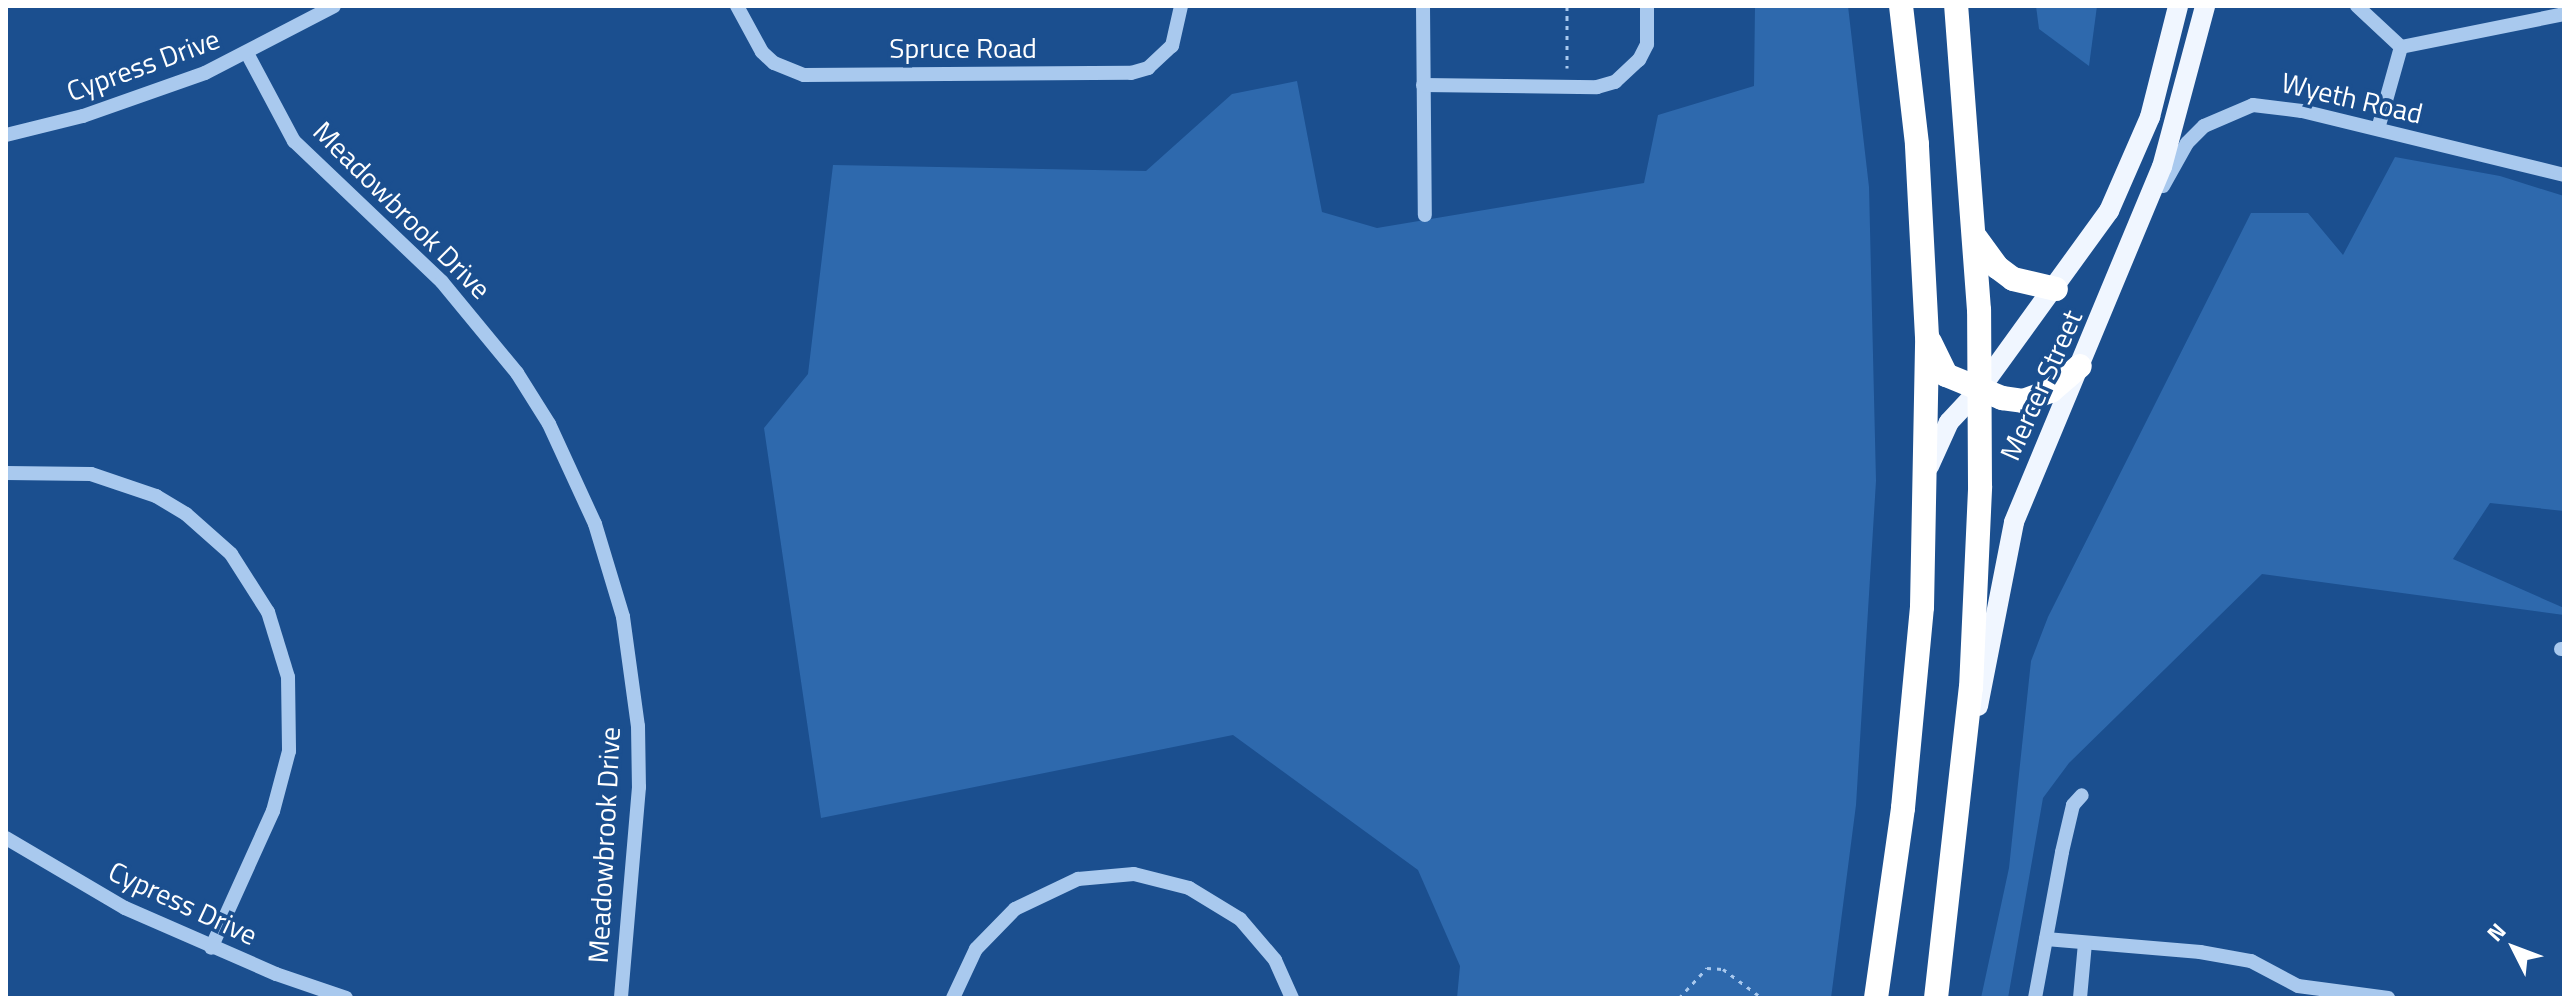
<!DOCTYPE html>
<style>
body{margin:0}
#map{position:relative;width:2570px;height:1004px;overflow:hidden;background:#1b4f8f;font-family:"Titillium Web",sans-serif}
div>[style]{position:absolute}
.green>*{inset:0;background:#2e69ad}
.path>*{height:3px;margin-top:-1.5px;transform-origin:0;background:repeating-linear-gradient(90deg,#a9c9ee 0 4px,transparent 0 10px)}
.minor>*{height:14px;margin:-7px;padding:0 7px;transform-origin:7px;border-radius:7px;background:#a9c9ee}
.major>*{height:20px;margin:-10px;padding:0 10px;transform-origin:10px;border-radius:10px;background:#f0f6ff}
.highway>*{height:24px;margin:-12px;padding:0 12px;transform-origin:12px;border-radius:12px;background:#fff}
span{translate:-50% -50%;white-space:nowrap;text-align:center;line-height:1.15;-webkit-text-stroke:7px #1b4f8f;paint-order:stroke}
.street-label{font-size:28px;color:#fff}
.frame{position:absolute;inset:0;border:8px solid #fff;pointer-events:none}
.north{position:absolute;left:2474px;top:908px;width:80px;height:80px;-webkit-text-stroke:6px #1b4f8f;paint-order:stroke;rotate:312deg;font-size:22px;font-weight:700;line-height:32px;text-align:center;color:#fff}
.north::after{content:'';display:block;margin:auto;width:28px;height:36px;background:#fff;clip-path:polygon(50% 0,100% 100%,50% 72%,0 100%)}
</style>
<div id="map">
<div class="green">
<i style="clip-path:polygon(1755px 6px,1848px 6px,1869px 187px,1876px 481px,1856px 805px,1831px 998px,1457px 998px,1460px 966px,1418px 870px,1233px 735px,821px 818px,764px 428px,808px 374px,833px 165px,1146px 171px,1232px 94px,1297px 81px,1322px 212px,1377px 228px,1644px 183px,1658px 115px,1754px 86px)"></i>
<i style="clip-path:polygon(2036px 6px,2097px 6px,2089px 66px,2039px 29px)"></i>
<i style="clip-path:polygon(2395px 157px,2500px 176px,2564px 196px,2564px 511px,2490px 503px,2453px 559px,2564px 608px,2564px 615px,2262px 574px,2069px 763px,2043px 798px,2008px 998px,1981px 998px,2009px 868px,2031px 661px,2048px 617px,2251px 213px,2308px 213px,2343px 255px)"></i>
</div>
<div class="path">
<i style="left:1567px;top:6px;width:62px;rotate:90deg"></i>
<i style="left:1679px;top:998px;width:41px;rotate:-47deg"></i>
<i style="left:1707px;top:968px;width:16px;rotate:4deg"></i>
<i style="left:1723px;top:969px;width:49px;rotate:36.6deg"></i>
</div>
<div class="minor">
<i style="left:737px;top:6px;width:52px;rotate:61.5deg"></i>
<i style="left:762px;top:52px;width:16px;rotate:43deg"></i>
<i style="left:774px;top:63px;width:32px;rotate:22deg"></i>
<i style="left:804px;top:75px;width:327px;rotate:-0.4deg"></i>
<i style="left:1131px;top:73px;width:18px;rotate:-16deg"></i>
<i style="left:1148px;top:68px;width:33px;rotate:-43deg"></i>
<i style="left:1172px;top:46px;width:41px;rotate:-77.3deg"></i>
<i style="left:1423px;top:6px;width:209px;rotate:89.5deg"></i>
<i style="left:2357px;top:6px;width:60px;rotate:43deg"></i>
<i style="left:2401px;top:47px;width:85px;rotate:105.7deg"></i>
<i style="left:2401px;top:47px;width:166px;rotate:-11.4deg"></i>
<i style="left:248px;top:55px;width:98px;rotate:61.9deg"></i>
<i style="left:294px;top:141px;width:204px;rotate:43.6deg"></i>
<i style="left:442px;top:282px;width:118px;rotate:50.5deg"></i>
<i style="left:517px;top:373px;width:60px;rotate:57.9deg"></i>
<i style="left:549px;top:424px;width:110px;rotate:65.3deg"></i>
<i style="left:595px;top:524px;width:97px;rotate:73.2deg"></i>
<i style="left:623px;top:617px;width:110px;rotate:82.2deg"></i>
<i style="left:638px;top:726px;width:61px;rotate:89.1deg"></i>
<i style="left:639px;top:787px;width:212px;rotate:94.9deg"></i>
<i style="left:1423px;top:85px;width:174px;rotate:0.7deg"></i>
<i style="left:1597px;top:87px;width:19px;rotate:-16deg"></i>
<i style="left:1615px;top:82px;width:33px;rotate:-43deg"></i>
<i style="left:1639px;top:60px;width:18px;rotate:-63deg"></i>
<i style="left:1647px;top:44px;width:38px;rotate:-90deg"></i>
<i style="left:6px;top:135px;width:79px;rotate:-13.9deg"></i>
<i style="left:83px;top:116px;width:129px;rotate:-19.4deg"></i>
<i style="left:205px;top:73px;width:145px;rotate:-27.4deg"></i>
<i style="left:2163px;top:186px;width:49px;rotate:-60.8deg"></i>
<i style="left:2187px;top:143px;width:24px;rotate:-45deg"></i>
<i style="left:2204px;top:126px;width:53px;rotate:-23.2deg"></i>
<i style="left:2253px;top:105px;width:49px;rotate:7deg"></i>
<i style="left:2302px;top:111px;width:270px;rotate:13.7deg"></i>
<i style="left:6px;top:473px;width:85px;rotate:0.7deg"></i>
<i style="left:91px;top:474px;width:69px;rotate:18.7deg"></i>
<i style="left:156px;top:496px;width:35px;rotate:31deg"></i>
<i style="left:186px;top:514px;width:60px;rotate:41.6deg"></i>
<i style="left:231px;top:554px;width:69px;rotate:57.5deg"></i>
<i style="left:268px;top:612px;width:68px;rotate:72.9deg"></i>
<i style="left:288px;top:677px;width:74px;rotate:89.2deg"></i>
<i style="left:289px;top:751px;width:62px;rotate:104.9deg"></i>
<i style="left:273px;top:811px;width:150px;rotate:114.3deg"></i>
<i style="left:2561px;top:649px;width:3px"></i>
<i style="left:6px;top:838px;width:138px;rotate:30.5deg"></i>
<i style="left:125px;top:908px;width:165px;rotate:23.6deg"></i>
<i style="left:276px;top:974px;width:74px;rotate:18.9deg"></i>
<i style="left:2046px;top:939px;width:155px;rotate:4.8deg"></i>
<i style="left:2200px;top:952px;width:52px;rotate:10deg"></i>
<i style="left:2251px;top:961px;width:53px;rotate:28deg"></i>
<i style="left:2298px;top:986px;width:91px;rotate:7.6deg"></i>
<i style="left:953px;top:998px;width:54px;rotate:-64.9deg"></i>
<i style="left:976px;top:949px;width:56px;rotate:-45.7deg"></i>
<i style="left:1015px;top:909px;width:70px;rotate:-25.5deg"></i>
<i style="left:1078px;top:879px;width:56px;rotate:-5.1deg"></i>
<i style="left:1134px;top:874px;width:57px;rotate:14.3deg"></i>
<i style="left:1189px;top:888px;width:60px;rotate:31.3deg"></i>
<i style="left:1240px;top:919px;width:54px;rotate:49.5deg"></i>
<i style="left:1275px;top:960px;width:42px;rotate:65.9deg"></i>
<i style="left:2035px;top:998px;width:148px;rotate:-79.5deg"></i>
<i style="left:2062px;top:852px;width:48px;rotate:-76.8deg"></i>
<i style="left:2073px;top:805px;width:13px;rotate:-48deg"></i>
<i style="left:2080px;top:998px;width:55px;rotate:-84.8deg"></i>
</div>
<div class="major">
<i style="left:1929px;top:466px;width:48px;rotate:-65.6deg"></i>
<i style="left:1949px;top:422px;width:45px;rotate:-46.8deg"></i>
<i style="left:1980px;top:389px;width:220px;rotate:-54.1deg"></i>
<i style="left:2109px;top:211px;width:103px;rotate:-66.4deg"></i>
<i style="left:2150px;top:117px;width:114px;rotate:-75.8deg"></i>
<i style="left:1978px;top:706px;width:187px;rotate:-78.9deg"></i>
<i style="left:2014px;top:522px;width:385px;rotate:-67.4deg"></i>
<i style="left:2162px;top:167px;width:167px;rotate:-75deg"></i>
</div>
<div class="highway">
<i style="left:1976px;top:238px;width:36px;rotate:54deg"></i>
<i style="left:1997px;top:267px;width:20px;rotate:37deg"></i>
<i style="left:2013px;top:279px;width:44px;rotate:13.1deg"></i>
<i style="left:1930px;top:342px;width:37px;rotate:64deg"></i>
<i style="left:1946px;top:375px;width:61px;rotate:22.3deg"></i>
<i style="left:2002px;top:398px;width:21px;rotate:8deg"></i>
<i style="left:2023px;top:401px;width:30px;rotate:-20deg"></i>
<i style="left:2051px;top:391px;width:38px;rotate:-41deg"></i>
<i style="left:1876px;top:998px;width:192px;rotate:-81.9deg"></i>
<i style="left:1903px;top:808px;width:202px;rotate:-84.6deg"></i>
<i style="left:1922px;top:607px;width:270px;rotate:-88.9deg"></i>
<i style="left:1927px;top:337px;width:193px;rotate:-93deg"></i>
<i style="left:1917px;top:144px;width:139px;rotate:-96.6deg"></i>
<i style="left:1936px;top:998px;width:312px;rotate:-83.6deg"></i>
<i style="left:1971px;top:688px;width:202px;rotate:-87.4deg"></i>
<i style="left:1980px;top:486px;width:176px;rotate:-90.3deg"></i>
<i style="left:1979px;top:310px;width:305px;rotate:-94.3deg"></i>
</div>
<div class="street-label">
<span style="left:963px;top:48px">Spruce Road</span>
<span style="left:143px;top:65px;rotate:-20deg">Cypress Drive</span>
<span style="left:2352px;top:98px;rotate:13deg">Wyeth Road</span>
<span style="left:402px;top:210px;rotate:45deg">Meadowbrook Drive</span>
<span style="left:2041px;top:385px;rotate:-66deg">Mercer Street</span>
<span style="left:604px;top:845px;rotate:-87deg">Meadowbrook Drive</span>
<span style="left:183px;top:903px;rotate:25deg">Cypress Drive</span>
</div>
<div class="frame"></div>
<div class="north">N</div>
</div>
